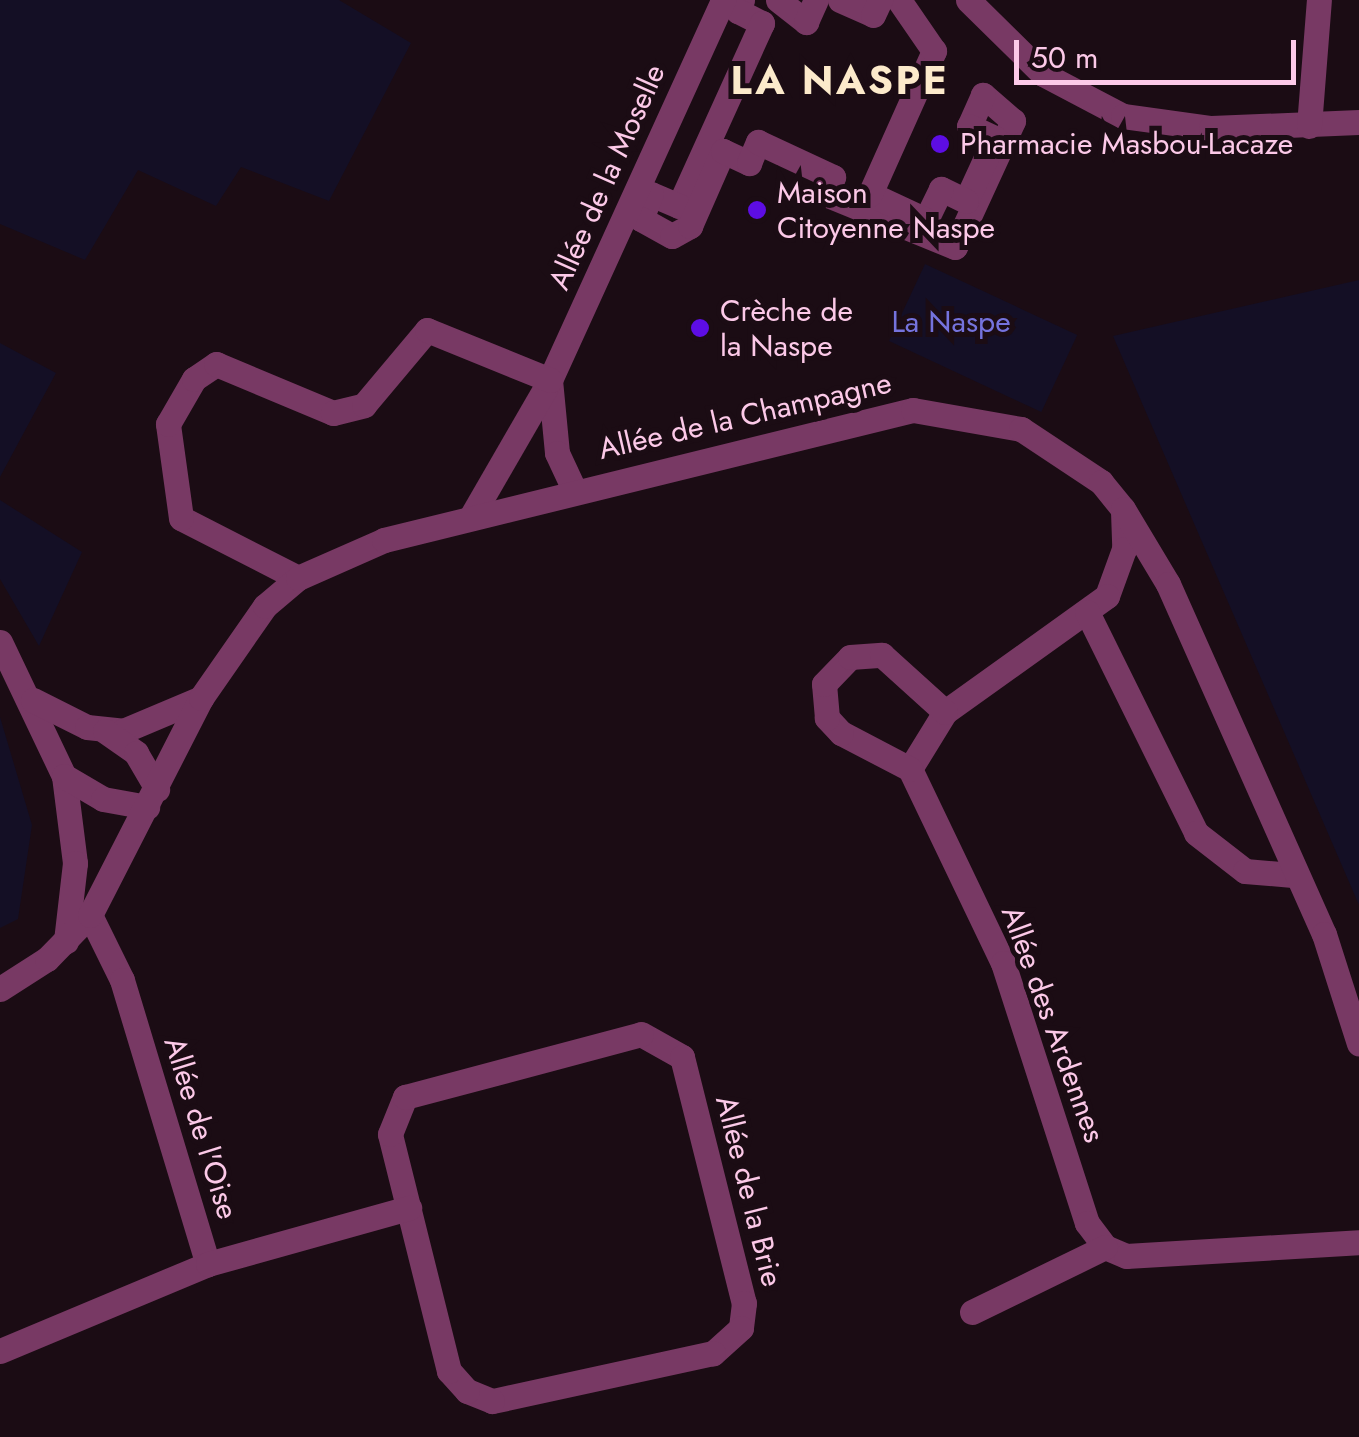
<!DOCTYPE html>
<meta charset="utf-8">
<style>
body{margin:0}
#map{position:relative;width:1359px;height:1437px;overflow:hidden;background:#1b0c14;font-family:Jost,sans-serif}
div>[style]{position:absolute}
.green>*{inset:0;background:#140f25;transform-origin:0 0}
.minor>*{height:25px;margin:-12.5px;padding:0 12.5px;transform-origin:12.5px;border-radius:12.5px;background:#783964}
.dots>*{width:28px;height:28px;translate:-50% -50%;box-sizing:border-box;border:5px solid #1b0c14;border-radius:50%}
span{translate:-50% -50%;white-space:nowrap;text-align:center;line-height:1.15;-webkit-text-stroke:10px #1b0c14;paint-order:stroke}
.poi-label{font-size:30px;color:#fcc9e8}
.left{translate:0 -50%;text-align:left}
.street-label{font-size:30px;color:#fcc9e8}
.park-label{font-size:30px;color:#7573dd}
.district-label{font-size:40px;color:#fceacb;font-weight:700;letter-spacing:2.5px}
.scale{position:absolute;left:1014px;top:40px;width:282px;height:45px;box-sizing:border-box;border:5px solid #fcc9e8;border-top:0;padding-left:12px;font-size:30px;line-height:35px;white-space:nowrap;color:#fcc9e8;-webkit-text-stroke:8px #1b0c14;paint-order:stroke}
</style>
<div id="map">
<div class="green">
<i style="clip-path:polygon(0 0,339px 0,411px 43px,329px 201px,241px 167px,216px 206px,138px 170px,85px 260px,0 224px)"></i>
<i style="left:925px;top:264px;width:168px;height:85px;rotate:25deg"></i>
<i style="clip-path:polygon(1359px 280px,1359px 905px,1113px 336px)"></i>
<i style="clip-path:polygon(0 343px,56px 373px,0 477px)"></i>
<i style="clip-path:polygon(0 500px,82px 552px,39px 646px,0 579px)"></i>
<i style="clip-path:polygon(0 717px,32px 825px,18px 919px,0 928px)"></i>
</div>
<div class="minor">
<i style="left:742px;top:0;width:12px;rotate:110deg"></i>
<i style="left:738px;top:11px;width:27px;rotate:27deg"></i>
<i style="left:762px;top:23px;width:201px;rotate:114.4deg"></i>
<i style="left:679px;top:206px;width:30px;rotate:-157deg"></i>
<i style="left:651px;top:194px;width:27px;rotate:112deg"></i>
<i style="left:641px;top:219px;width:35px;rotate:29deg"></i>
<i style="left:672px;top:236px;width:21px;rotate:-29deg"></i>
<i style="left:690px;top:226px;width:82px;rotate:-66.3deg"></i>
<i style="left:723px;top:151px;width:29px;rotate:25deg"></i>
<i style="left:749px;top:163px;width:23px;rotate:-67deg"></i>
<i style="left:758px;top:142px;width:83px;rotate:25deg"></i>
<i style="left:833px;top:177px;width:19px;rotate:115deg"></i>
<i style="left:825px;top:194px;width:140px;rotate:22.2deg"></i>
<i style="left:955px;top:247px;width:139px;rotate:-65.3deg"></i>
<i style="left:1013px;top:121px;width:40px;rotate:-139deg"></i>
<i style="left:983px;top:95px;width:34px;rotate:114deg"></i>
<i style="left:969px;top:126px;width:29px;rotate:25deg"></i>
<i style="left:995px;top:138px;width:69px;rotate:114.7deg"></i>
<i style="left:966px;top:201px;width:28px;rotate:-154deg"></i>
<i style="left:941px;top:189px;width:34px;rotate:116deg"></i>
<i style="left:926px;top:220px;width:62px;rotate:-155.1deg"></i>
<i style="left:870px;top:194px;width:157px;rotate:-65.9deg"></i>
<i style="left:934px;top:51px;width:62px;rotate:-124.5deg"></i>
<i style="left:778px;top:0;width:36px;rotate:38deg"></i>
<i style="left:806px;top:22px;width:24px;rotate:-66deg"></i>
<i style="left:840px;top:0;width:36px;rotate:24deg"></i>
<i style="left:873px;top:15px;width:17px;rotate:-65deg"></i>
<i style="left:968px;top:0;width:105px;rotate:44.6deg"></i>
<i style="left:1043px;top:74px;width:90px;rotate:27.7deg"></i>
<i style="left:1123px;top:116px;width:89px;rotate:7.8deg"></i>
<i style="left:1211px;top:128px;width:148px;rotate:-2.3deg"></i>
<i style="left:1309px;top:126px;width:126px;rotate:-85.5deg"></i>
<i style="left:550px;top:380px;width:73px;rotate:84.5deg"></i>
<i style="left:557px;top:453px;width:40px;rotate:65deg"></i>
<i style="left:1123px;top:511px;width:38px;rotate:88deg"></i>
<i style="left:1124px;top:549px;width:50px;rotate:109.9deg"></i>
<i style="left:1107px;top:596px;width:199px;rotate:144.4deg"></i>
<i style="left:945px;top:712px;width:67px;rotate:121.6deg"></i>
<i style="left:910px;top:769px;width:215px;rotate:64.4deg"></i>
<i style="left:1003px;top:963px;width:273px;rotate:72.1deg"></i>
<i style="left:1087px;top:1223px;width:30px;rotate:53deg"></i>
<i style="left:1105px;top:1247px;width:23px;rotate:23deg"></i>
<i style="left:1126px;top:1256px;width:233px;rotate:-3.4deg"></i>
<i style="left:471px;top:517px;width:158px;rotate:-60deg"></i>
<i style="left:550px;top:380px;width:418px;rotate:-65.5deg"></i>
<i style="left:298px;top:578px;width:131px;rotate:-152.9deg"></i>
<i style="left:181px;top:518px;width:95px;rotate:-97.9deg"></i>
<i style="left:168px;top:424px;width:52px;rotate:-60deg"></i>
<i style="left:194px;top:379px;width:27px;rotate:-34deg"></i>
<i style="left:216px;top:364px;width:127px;rotate:22.7deg"></i>
<i style="left:333px;top:413px;width:32px;rotate:-14deg"></i>
<i style="left:364px;top:405px;width:98px;rotate:-50deg"></i>
<i style="left:427px;top:330px;width:133px;rotate:22.1deg"></i>
<i style="left:1087px;top:612px;width:246px;rotate:63.7deg"></i>
<i style="left:1196px;top:833px;width:62px;rotate:37.8deg"></i>
<i style="left:1245px;top:871px;width:48px;rotate:4.8deg"></i>
<i style="left:0;top:642px;width:148px;rotate:64.5deg"></i>
<i style="left:64px;top:776px;width:88px;rotate:82.8deg"></i>
<i style="left:75px;top:863px;width:79px;rotate:96.6deg"></i>
<i style="left:33px;top:700px;width:60px;rotate:26.6deg"></i>
<i style="left:87px;top:727px;width:36px;rotate:6deg"></i>
<i style="left:123px;top:731px;width:85px;rotate:-22.9deg"></i>
<i style="left:105px;top:731px;width:38px;rotate:35deg"></i>
<i style="left:136px;top:753px;width:42px;rotate:59.7deg"></i>
<i style="left:910px;top:769px;width:78px;rotate:-152.4deg"></i>
<i style="left:841px;top:733px;width:21px;rotate:-133deg"></i>
<i style="left:827px;top:718px;width:34px;rotate:-95deg"></i>
<i style="left:824px;top:684px;width:37px;rotate:-46deg"></i>
<i style="left:850px;top:657px;width:32px;rotate:-4deg"></i>
<i style="left:882px;top:655px;width:85px;rotate:42.1deg"></i>
<i style="left:64px;top:776px;width:45px;rotate:30.5deg"></i>
<i style="left:103px;top:799px;width:45px;rotate:10.3deg"></i>
<i style="left:90px;top:915px;width:72px;rotate:63.8deg"></i>
<i style="left:122px;top:980px;width:297px;rotate:73.2deg"></i>
<i style="left:0;top:989px;width:56px;rotate:-32.6deg"></i>
<i style="left:47px;top:959px;width:62px;rotate:-45.7deg"></i>
<i style="left:90px;top:915px;width:244px;rotate:-62.9deg"></i>
<i style="left:201px;top:698px;width:112px;rotate:-55.2deg"></i>
<i style="left:265px;top:606px;width:43px;rotate:-40.3deg"></i>
<i style="left:298px;top:578px;width:94px;rotate:-23.8deg"></i>
<i style="left:384px;top:540px;width:545px;rotate:-13.81deg"></i>
<i style="left:913px;top:410px;width:110px;rotate:10deg"></i>
<i style="left:1021px;top:429px;width:96px;rotate:33.5deg"></i>
<i style="left:1101px;top:482px;width:35px;rotate:51deg"></i>
<i style="left:1123px;top:509px;width:87px;rotate:59deg"></i>
<i style="left:1168px;top:584px;width:383px;rotate:66deg"></i>
<i style="left:1324px;top:934px;width:115px;rotate:72.3deg"></i>
<i style="left:641px;top:1034px;width:47px;rotate:29.3deg"></i>
<i style="left:682px;top:1057px;width:254px;rotate:75.9deg"></i>
<i style="left:744px;top:1303px;width:25px;rotate:97deg"></i>
<i style="left:741px;top:1328px;width:38px;rotate:138deg"></i>
<i style="left:713px;top:1353px;width:226px;rotate:167.7deg"></i>
<i style="left:492px;top:1401px;width:27px;rotate:-158deg"></i>
<i style="left:467px;top:1391px;width:27px;rotate:-132deg"></i>
<i style="left:449px;top:1371px;width:244px;rotate:-104deg"></i>
<i style="left:390px;top:1134px;width:40px;rotate:-68deg"></i>
<i style="left:405px;top:1097px;width:244px;rotate:-14.9deg"></i>
<i style="left:972px;top:1312px;width:148px;rotate:-26deg"></i>
<i style="left:0;top:1351px;width:225px;rotate:-22.7deg"></i>
<i style="left:208px;top:1264px;width:209px;rotate:-15.6deg"></i>
</div>
<div class="dots">
<i style="left:940px;top:144px;background:#5d0de4"></i>
<i style="left:757px;top:210px;background:#5d0de4"></i>
<i style="left:700px;top:328px;background:#5d0de4"></i>
</div>
<div class="poi-label">
<span class="left" style="left:960px;top:144px">Pharmacie Masbou-Lacaze</span>
<span class="left" style="left:777px;top:210px">Maison<br>Citoyenne Naspe</span>
<span class="left" style="left:720px;top:328px">Crèche de<br>la Naspe</span>
</div>
<div class="street-label">
<span style="left:607px;top:177px;rotate:-66deg">Allée de la Moselle</span>
<span style="left:745px;top:416px;rotate:-13deg">Allée de la Champagne</span>
<span style="left:1053px;top:1024px;rotate:70deg">Allée des Ardennes</span>
<span style="left:201px;top:1128px;rotate:73deg">Allée de l'Oise</span>
<span style="left:749px;top:1191px;rotate:76deg">Allée de la Brie</span>
</div>
<div class="park-label">
<span style="left:951px;top:322px">La Naspe</span>
</div>
<div class="district-label">
<span style="left:840px;top:80px">LA NASPE</span>
</div>
<div class="scale">50 m</div>
</div>
